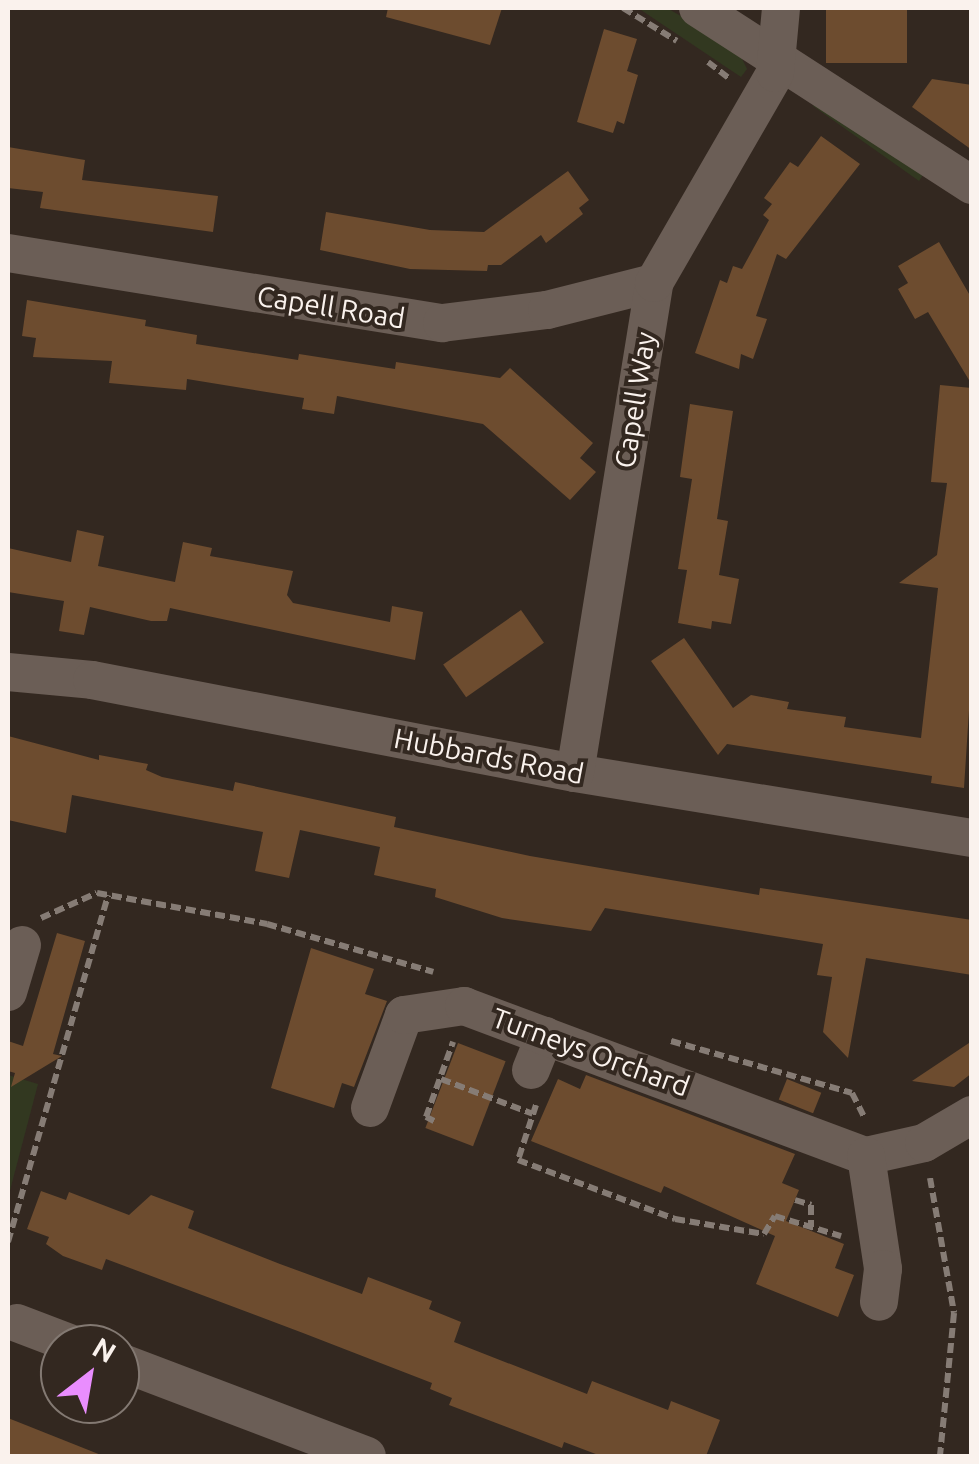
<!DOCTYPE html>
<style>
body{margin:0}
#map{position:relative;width:979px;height:1464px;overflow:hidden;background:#332820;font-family:Ubuntu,sans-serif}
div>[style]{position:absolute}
.green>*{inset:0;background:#323820}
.building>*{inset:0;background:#6d4c2f;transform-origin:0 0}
.path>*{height:6px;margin-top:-3px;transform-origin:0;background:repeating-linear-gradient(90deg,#867c75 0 10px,transparent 0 15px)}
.minor>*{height:38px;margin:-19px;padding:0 19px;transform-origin:19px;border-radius:19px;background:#6b5e56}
span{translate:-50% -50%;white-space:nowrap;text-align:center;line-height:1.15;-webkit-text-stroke:8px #332820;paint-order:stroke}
.street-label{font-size:28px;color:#faf2ed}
.frame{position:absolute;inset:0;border:10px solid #faf2ed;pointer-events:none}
.north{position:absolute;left:40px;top:1324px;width:100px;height:100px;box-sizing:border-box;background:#332820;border:2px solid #837972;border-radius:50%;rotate:31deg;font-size:28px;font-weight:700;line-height:40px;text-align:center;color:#faf2ed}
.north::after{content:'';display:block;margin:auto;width:35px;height:45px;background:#e98dfe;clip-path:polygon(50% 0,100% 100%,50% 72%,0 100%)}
</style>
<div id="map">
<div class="green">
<i style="clip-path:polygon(638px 8px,667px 8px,737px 49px,747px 69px,741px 77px)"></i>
<i style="clip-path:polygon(816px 101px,927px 169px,919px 181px,813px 106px)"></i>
<i style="clip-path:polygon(8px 1075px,38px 1084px,8px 1198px)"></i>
</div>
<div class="building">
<i style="clip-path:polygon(388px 8px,502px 8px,490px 45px,386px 17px)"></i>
<i style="left:826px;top:8px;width:81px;height:55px"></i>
<i style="clip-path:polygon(604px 29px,637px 39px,627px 71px,638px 75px,624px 124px,617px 121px,613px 133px,577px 122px)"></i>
<i style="clip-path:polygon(932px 79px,972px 85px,972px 150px,912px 107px)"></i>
<i style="clip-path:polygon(821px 136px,860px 164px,786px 259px,777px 254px,756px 316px,767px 319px,753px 359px,741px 354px,739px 369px,695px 353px,720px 280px,727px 283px,733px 266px,742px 269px,769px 220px,763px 215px,772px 204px,764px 198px,790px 162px,798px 167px)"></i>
<i style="clip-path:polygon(8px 147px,85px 160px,82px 180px,218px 196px,213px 232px,40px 208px,43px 192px,8px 188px)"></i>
<i style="clip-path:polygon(568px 171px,589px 200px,579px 208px,583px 214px,546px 243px,541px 235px,501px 265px,488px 265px,487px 271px,410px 269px,320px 250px,326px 212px,430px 230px,484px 232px)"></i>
<i style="clip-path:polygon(939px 242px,972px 299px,972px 385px,928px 312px,915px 319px,898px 289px,908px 283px,898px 266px)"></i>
<i style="clip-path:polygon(27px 300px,146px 320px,145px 326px,197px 335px,196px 344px,298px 360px,299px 354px,395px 369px,396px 362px,500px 378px,510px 368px,593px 443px,580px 458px,596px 472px,570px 500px,483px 424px,337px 396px,334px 414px,302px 409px,304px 398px,187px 379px,186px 390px,109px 383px,112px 361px,33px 357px,36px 338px,22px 336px)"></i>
<i style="clip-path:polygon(940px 385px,972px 388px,972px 664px,964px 788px,931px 783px,932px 776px,727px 744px,718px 755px,651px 661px,684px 638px,733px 708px,751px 695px,789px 702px,787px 709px,846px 717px,844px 727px,921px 738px,938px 588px,899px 583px,937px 555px,947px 483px,931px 482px)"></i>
<i style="clip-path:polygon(690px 404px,733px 411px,717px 519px,728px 521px,719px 575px,739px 579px,731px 624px,712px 621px,711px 629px,678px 623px,687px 570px,678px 569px,692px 479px,680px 477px)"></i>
<i style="clip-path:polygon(77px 530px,104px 536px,98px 566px,175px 582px,183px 542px,212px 548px,210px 556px,293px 571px,287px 595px,293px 603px,390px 622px,392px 606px,423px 612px,415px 660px,170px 608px,167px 621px,151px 621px,90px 607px,84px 635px,59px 631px,64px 601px,8px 592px,8px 548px,71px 562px)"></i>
<i style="left:521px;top:610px;width:40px;height:95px;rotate:55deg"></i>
<i style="clip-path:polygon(8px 736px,99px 760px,99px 755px,148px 764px,146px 770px,162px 777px,233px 791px,235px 782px,396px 817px,394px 827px,530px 856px,759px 895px,760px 888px,972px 920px,972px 975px,866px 958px,848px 1058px,823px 1032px,832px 977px,817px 975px,823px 944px,605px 908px,591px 931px,502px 918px,435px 897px,436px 889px,374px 875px,380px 847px,300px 830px,289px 878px,255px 871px,263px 832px,72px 795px,66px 833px,8px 820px)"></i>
<i style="clip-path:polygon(57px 933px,85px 941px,53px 1054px,62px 1056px,11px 1087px,15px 1073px,8px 1071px,8px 1041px,23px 1046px)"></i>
<i style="clip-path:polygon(311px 948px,374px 969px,365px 994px,387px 1001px,354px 1087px,342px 1083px,334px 1108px,271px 1088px)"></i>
<i style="clip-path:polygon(972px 1041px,972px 1073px,954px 1087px,912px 1081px)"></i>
<i style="left:458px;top:1043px;width:51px;height:91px;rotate:21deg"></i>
<i style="clip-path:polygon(586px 1075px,795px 1154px,782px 1183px,799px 1190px,786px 1221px,844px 1244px,835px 1268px,854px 1275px,838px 1317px,756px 1284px,775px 1236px,664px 1186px,661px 1193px,531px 1141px,558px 1079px,580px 1089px)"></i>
<i style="left:787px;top:1079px;width:37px;height:22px;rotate:22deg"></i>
<i style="clip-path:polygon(41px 1191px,66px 1200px,69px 1192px,129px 1215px,151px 1195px,194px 1211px,188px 1228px,280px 1264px,362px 1294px,368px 1277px,432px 1301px,429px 1309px,461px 1322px,454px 1342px,587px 1394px,592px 1381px,668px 1410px,671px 1401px,720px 1420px,706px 1456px,601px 1456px,564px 1442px,562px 1448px,449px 1405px,452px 1398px,430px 1389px,432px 1383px,303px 1333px,106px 1259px,102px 1270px,63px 1256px,46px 1244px,49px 1237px,27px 1229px)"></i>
<i style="clip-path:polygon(8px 1418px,101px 1455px,101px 1456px,8px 1456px)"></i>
</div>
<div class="path">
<i style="left:623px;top:8px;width:63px;rotate:31.4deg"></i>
<i style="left:708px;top:62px;width:28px;rotate:38deg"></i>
<i style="left:41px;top:918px;width:61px;rotate:-24.1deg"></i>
<i style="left:97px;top:893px;width:173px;rotate:10.3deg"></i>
<i style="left:267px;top:924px;width:173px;rotate:16.1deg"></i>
<i style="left:671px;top:1041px;width:188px;rotate:16deg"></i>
<i style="left:852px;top:1093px;width:29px;rotate:63deg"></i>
<i style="left:441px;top:1079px;width:98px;rotate:20.8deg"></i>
<i style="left:536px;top:1105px;width:58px;rotate:108.1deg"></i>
<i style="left:518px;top:1160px;width:168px;rotate:20.6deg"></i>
<i style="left:675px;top:1219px;width:90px;rotate:9.6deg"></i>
<i style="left:764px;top:1234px;width:21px;rotate:-59deg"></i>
<i style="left:775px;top:1216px;width:69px;rotate:16.9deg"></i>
<i style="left:434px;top:1121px;width:9px;rotate:-153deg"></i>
<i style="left:426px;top:1117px;width:80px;rotate:-70.2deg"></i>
<i style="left:930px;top:1178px;width:137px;rotate:79.9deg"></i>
<i style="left:954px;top:1313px;width:144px;rotate:95.6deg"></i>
<i style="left:795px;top:1200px;width:17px;rotate:17deg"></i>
<i style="left:811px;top:1205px;width:20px;rotate:90deg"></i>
<i style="left:8px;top:1242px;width:361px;rotate:-73.9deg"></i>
</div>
<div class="minor">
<i style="left:698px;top:8px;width:326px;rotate:32.9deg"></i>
<i style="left:8px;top:253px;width:440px;rotate:9.2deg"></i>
<i style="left:442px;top:323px;width:106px;rotate:-7.1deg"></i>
<i style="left:547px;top:310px;width:110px;rotate:-14.2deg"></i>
<i style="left:8px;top:672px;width:84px;rotate:5.4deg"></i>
<i style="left:92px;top:680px;width:492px;rotate:10.9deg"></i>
<i style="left:575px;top:773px;width:402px;rotate:9.3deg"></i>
<i style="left:575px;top:773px;width:496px;rotate:-80.8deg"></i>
<i style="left:654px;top:283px;width:242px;rotate:-60deg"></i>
<i style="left:775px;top:73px;width:65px;rotate:-84.7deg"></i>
<i style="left:8px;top:992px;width:49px;rotate:-73.4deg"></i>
<i style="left:531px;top:1070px;width:37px;rotate:-68deg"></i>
<i style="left:370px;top:1108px;width:99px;rotate:-69.9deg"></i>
<i style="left:404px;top:1015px;width:61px;rotate:-8.5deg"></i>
<i style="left:464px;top:1006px;width:429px;rotate:20.5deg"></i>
<i style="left:866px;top:1156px;width:59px;rotate:-12.6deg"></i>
<i style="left:924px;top:1143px;width:56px;rotate:-30.3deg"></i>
<i style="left:866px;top:1156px;width:114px;rotate:81.4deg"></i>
<i style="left:883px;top:1269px;width:33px;rotate:97deg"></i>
<i style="left:17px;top:1323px;width:59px;rotate:20.9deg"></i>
<i style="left:120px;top:1362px;width:264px;rotate:20.8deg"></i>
</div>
<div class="street-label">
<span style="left:331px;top:307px;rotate:9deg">Capell Road</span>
<span style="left:635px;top:400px;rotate:-81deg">Capell Way</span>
<span style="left:489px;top:756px;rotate:11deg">Hubbards Road</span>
<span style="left:591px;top:1052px;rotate:20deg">Turneys Orchard</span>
</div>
<div class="frame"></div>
<div class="north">N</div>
</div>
